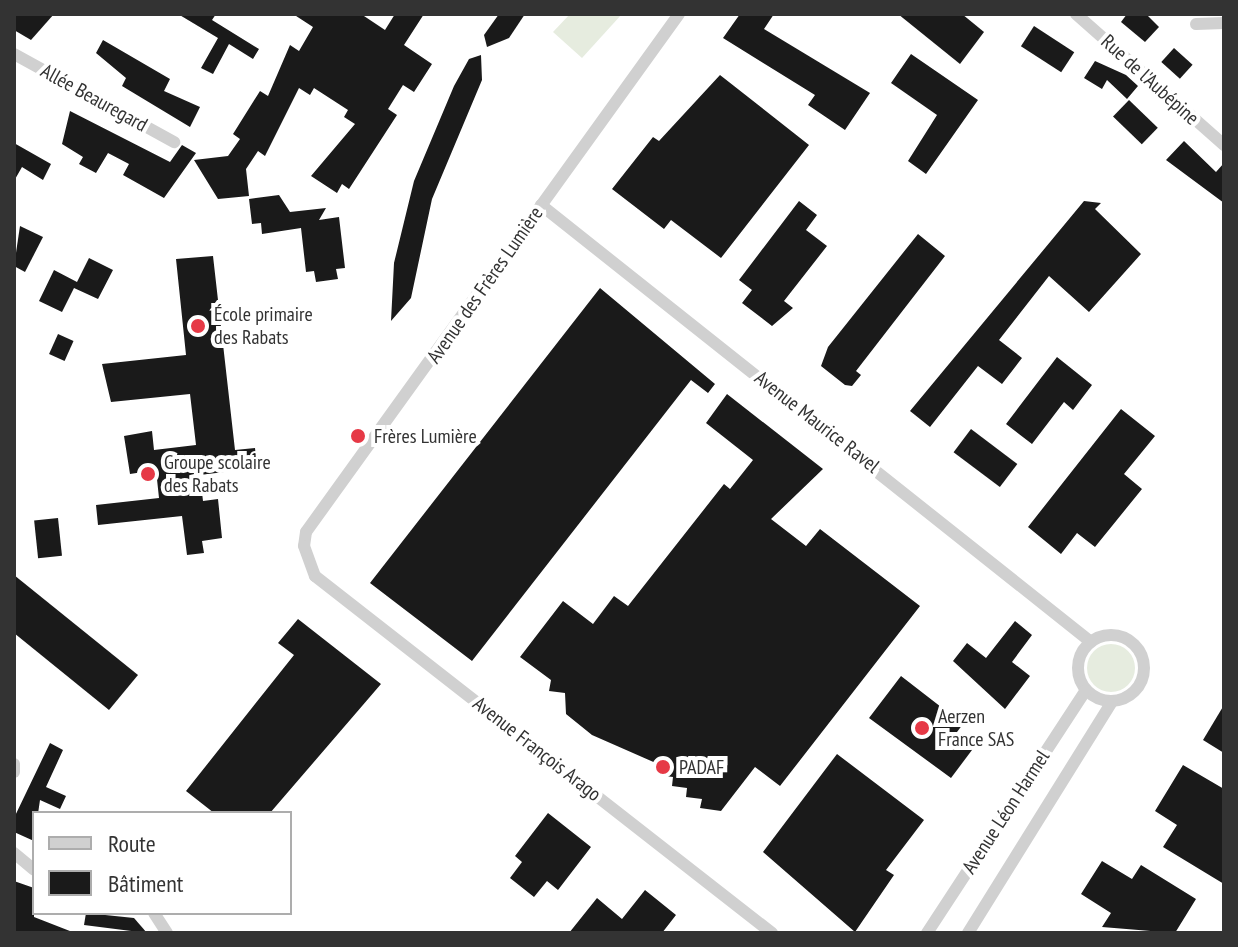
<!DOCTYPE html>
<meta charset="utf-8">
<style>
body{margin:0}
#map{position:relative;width:1238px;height:947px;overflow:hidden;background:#fff;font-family:"PT Sans Narrow",sans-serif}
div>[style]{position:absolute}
.green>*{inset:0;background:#e6ecdf}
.round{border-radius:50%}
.building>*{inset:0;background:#1a1a1a;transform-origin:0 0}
.street>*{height:12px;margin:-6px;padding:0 6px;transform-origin:6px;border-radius:6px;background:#d0d0d0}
.street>.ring{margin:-6px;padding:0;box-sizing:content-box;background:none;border:12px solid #d0d0d0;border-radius:50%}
.dots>*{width:22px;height:22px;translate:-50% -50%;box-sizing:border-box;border:4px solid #fff;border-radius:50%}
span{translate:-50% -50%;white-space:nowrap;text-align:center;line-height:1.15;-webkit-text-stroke:8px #fff;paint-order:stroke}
.street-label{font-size:20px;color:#333}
.poi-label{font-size:20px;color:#333}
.left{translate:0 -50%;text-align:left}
.frame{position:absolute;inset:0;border:16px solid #333;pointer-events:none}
.legend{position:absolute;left:32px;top:811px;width:260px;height:104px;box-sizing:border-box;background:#fff;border:2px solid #adadad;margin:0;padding:10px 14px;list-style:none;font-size:24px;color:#333}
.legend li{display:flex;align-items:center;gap:16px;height:40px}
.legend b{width:40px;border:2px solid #adadad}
</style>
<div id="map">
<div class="green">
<i style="clip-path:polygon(570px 14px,622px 14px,582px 58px,553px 32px)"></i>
<i class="round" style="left:1087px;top:644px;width:48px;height:48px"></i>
</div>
<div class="building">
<i style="clip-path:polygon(16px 14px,54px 14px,31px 40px,14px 30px)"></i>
<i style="clip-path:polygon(178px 14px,216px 14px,212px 20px,259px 49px,253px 59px,229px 44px,213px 74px,201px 68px,218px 38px)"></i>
<i style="clip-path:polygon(293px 14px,361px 14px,385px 30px,395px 14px,424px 14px,404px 45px,432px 64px,414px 92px,403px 85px,388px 109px,397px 115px,349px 189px,342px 184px,337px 193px,311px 176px,355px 124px,344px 117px,348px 110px,314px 88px,310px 95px,299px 88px,265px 156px,258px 151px,246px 169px,249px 196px,218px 199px,194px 160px,228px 156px,240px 139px,233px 134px,260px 91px,268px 96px,290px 45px,299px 51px,313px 27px)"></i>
<i style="clip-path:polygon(499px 14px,525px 14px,509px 38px,487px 47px,484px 35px)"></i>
<i style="clip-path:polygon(740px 14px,774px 14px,764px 29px,870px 93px,845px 130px,808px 105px,815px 95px,723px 38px)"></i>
<i style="clip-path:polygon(898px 14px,962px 14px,984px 32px,960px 64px)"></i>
<i style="clip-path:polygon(1127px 14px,1146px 14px,1159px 27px,1145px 42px,1121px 22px)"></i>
<i style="left:1034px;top:26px;width:48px;height:24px;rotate:33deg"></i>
<i style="clip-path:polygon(103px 40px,170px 79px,164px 91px,200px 107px,190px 127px,122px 86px,126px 78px,96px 53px)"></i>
<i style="left:1174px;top:48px;width:25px;height:19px;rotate:42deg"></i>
<i style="clip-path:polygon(911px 54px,978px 100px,926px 174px,908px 161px,937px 115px,891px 83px)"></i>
<i style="clip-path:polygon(481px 55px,482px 80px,432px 199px,411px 298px,391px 321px,394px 263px,414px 181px,454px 86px,469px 59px)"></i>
<i style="clip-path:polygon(1095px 61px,1126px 75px,1138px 86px,1127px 99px,1107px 80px,1102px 89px,1084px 78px)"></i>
<i style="clip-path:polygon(720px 75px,809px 145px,721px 258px,671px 220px,664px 229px,612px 189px,653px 137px,659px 141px)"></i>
<i style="left:1129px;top:100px;width:40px;height:23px;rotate:44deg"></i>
<i style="clip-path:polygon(70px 111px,170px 162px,182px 145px,196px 153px,164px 198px,123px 175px,129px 164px,108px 153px,96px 173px,79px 164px,83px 157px,62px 144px)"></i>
<i style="clip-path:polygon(1184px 141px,1216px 172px,1224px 163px,1224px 203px,1166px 160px)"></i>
<i style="clip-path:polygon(14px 143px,51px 164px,43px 180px,22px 167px,14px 181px)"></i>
<i style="clip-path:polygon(279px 195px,290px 212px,326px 208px,319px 220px,339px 217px,345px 268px,336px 269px,338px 279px,316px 282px,314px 271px,306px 272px,301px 228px,262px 234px,261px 223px,252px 224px,249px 199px)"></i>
<i style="clip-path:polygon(799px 201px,817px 215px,806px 230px,827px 246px,784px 301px,793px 308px,772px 326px,742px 303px,752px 290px,739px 280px)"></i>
<i style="clip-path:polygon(1084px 201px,1101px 203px,1095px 209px,1141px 254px,1089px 312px,1049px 276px,999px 340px,1022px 358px,1002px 384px,978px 366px,930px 427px,910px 411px)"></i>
<i style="clip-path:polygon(20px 226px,43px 237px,25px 272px,14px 266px)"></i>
<i style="clip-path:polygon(918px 234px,945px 256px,856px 371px,861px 375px,852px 386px,845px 385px,821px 366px,828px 347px)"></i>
<i style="clip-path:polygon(213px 256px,235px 450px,255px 448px,257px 468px,200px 475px,203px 501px,218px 499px,222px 538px,202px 541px,204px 553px,187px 555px,182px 516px,98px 525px,96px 505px,159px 498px,156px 470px,130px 474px,124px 436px,152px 431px,154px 450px,196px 445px,190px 394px,111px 402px,102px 364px,186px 355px,176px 259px)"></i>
<i style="clip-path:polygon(89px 258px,113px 270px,98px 299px,74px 288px,62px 312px,39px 301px,54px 270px,77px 282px)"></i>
<i style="clip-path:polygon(600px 288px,715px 384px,708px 393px,691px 380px,472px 661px,370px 583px)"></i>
<i style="left:58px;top:334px;width:17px;height:22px;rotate:24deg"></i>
<i style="clip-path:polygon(1057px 357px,1092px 385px,1073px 410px,1064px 402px,1032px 444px,1006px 424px)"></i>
<i style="clip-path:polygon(727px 394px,823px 469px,771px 519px,806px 546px,820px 529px,920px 606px,780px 786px,755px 767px,721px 811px,700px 808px,702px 799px,686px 797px,687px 788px,672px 786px,673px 777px,657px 775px,658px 764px,592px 735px,566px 714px,565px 693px,549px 691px,551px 680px,520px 657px,563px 601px,593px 624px,614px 596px,628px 606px,724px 484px,730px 489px,753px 460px,706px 423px)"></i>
<i style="clip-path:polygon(1121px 409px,1155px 436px,1124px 474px,1142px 489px,1095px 547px,1077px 533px,1061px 554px,1028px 527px)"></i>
<i style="left:971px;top:429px;width:58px;height:29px;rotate:37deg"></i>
<i style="left:58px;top:518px;width:38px;height:24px;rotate:84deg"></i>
<i style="clip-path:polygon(14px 575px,138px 675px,109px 710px,14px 633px)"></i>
<i style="clip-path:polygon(298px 619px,381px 684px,270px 813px,214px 813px,186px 791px,294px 655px,278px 643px)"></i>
<i style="clip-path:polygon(1015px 621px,1032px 635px,1012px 662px,1030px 676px,1005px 709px,953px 661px,967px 643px,986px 658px)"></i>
<i style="clip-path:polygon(901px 676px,963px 724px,957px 732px,975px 746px,951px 778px,869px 718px)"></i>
<i style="clip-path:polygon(1224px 705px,1224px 753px,1203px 740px)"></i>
<i style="clip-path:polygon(50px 743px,63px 750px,46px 787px,66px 796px,60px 809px,40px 800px,34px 841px,14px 832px,14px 818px)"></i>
<i style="clip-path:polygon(837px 754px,924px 820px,886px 870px,894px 875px,855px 932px,763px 852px)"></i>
<i style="clip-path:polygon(1183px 765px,1224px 789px,1224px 884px,1163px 847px,1177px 825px,1155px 811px)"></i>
<i style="clip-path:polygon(548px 813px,591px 847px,558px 890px,547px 881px,534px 897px,510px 878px,522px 862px,515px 856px)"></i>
<i style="clip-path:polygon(1102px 861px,1132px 879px,1141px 865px,1196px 899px,1175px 933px,1102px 927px,1111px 913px,1081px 894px)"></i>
<i style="clip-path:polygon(14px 881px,34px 888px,34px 917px,75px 933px,14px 933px)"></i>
<i style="clip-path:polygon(645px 890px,676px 915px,662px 933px,569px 933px,597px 898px,622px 919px)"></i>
<i style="clip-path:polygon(86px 913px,134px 918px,147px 933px,84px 925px)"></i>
</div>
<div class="street">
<i style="left:679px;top:14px;width:638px;rotate:125.76deg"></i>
<i style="left:306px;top:532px;width:14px;rotate:98deg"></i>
<i style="left:304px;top:546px;width:32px;rotate:70deg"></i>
<i style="left:315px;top:576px;width:580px;rotate:38deg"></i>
<i style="left:1076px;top:14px;width:198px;rotate:41.5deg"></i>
<i style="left:1196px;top:24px;width:28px;rotate:-2deg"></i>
<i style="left:14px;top:54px;width:183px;rotate:28.8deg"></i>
<i style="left:541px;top:205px;width:702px;rotate:38.47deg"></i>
<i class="ring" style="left:1078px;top:635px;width:54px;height:54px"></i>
<i style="left:14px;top:764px;width:8px;rotate:90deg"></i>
<i style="left:14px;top:853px;width:26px;rotate:40deg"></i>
<i style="left:154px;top:913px;width:24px;rotate:57deg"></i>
<i style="left:927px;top:933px;width:290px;rotate:-56.8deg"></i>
<i style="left:968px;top:933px;width:272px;rotate:-58.1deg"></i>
</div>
<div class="dots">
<i style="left:198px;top:326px;background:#e63946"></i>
<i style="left:358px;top:436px;background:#e63946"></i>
<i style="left:148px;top:474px;background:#e63946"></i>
<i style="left:922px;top:728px;background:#e63946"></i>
<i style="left:663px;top:767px;background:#e63946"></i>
</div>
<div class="street-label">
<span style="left:1150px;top:80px;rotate:42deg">Rue de l'Aubépine</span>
<span style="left:94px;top:98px;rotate:29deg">Allée Beauregard</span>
<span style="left:485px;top:285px;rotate:-55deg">Avenue des Frères Lumière</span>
<span style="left:817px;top:422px;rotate:38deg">Avenue Maurice Ravel</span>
<span style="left:537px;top:749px;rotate:38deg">Avenue François Arago</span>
<span style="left:1006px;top:812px;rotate:-57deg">Avenue Léon Harmel</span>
</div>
<div class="poi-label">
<span class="left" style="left:214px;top:326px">École primaire<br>des Rabats</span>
<span class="left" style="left:374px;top:436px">Frères Lumière</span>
<span class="left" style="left:164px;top:474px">Groupe scolaire<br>des Rabats</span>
<span class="left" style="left:938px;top:728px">Aerzen<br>France SAS</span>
<span class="left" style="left:679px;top:767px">PADAF</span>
</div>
<div class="frame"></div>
<ul class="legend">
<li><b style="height:10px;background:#d0d0d0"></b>Route</li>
<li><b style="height:22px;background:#1a1a1a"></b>Bâtiment</li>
</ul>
</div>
